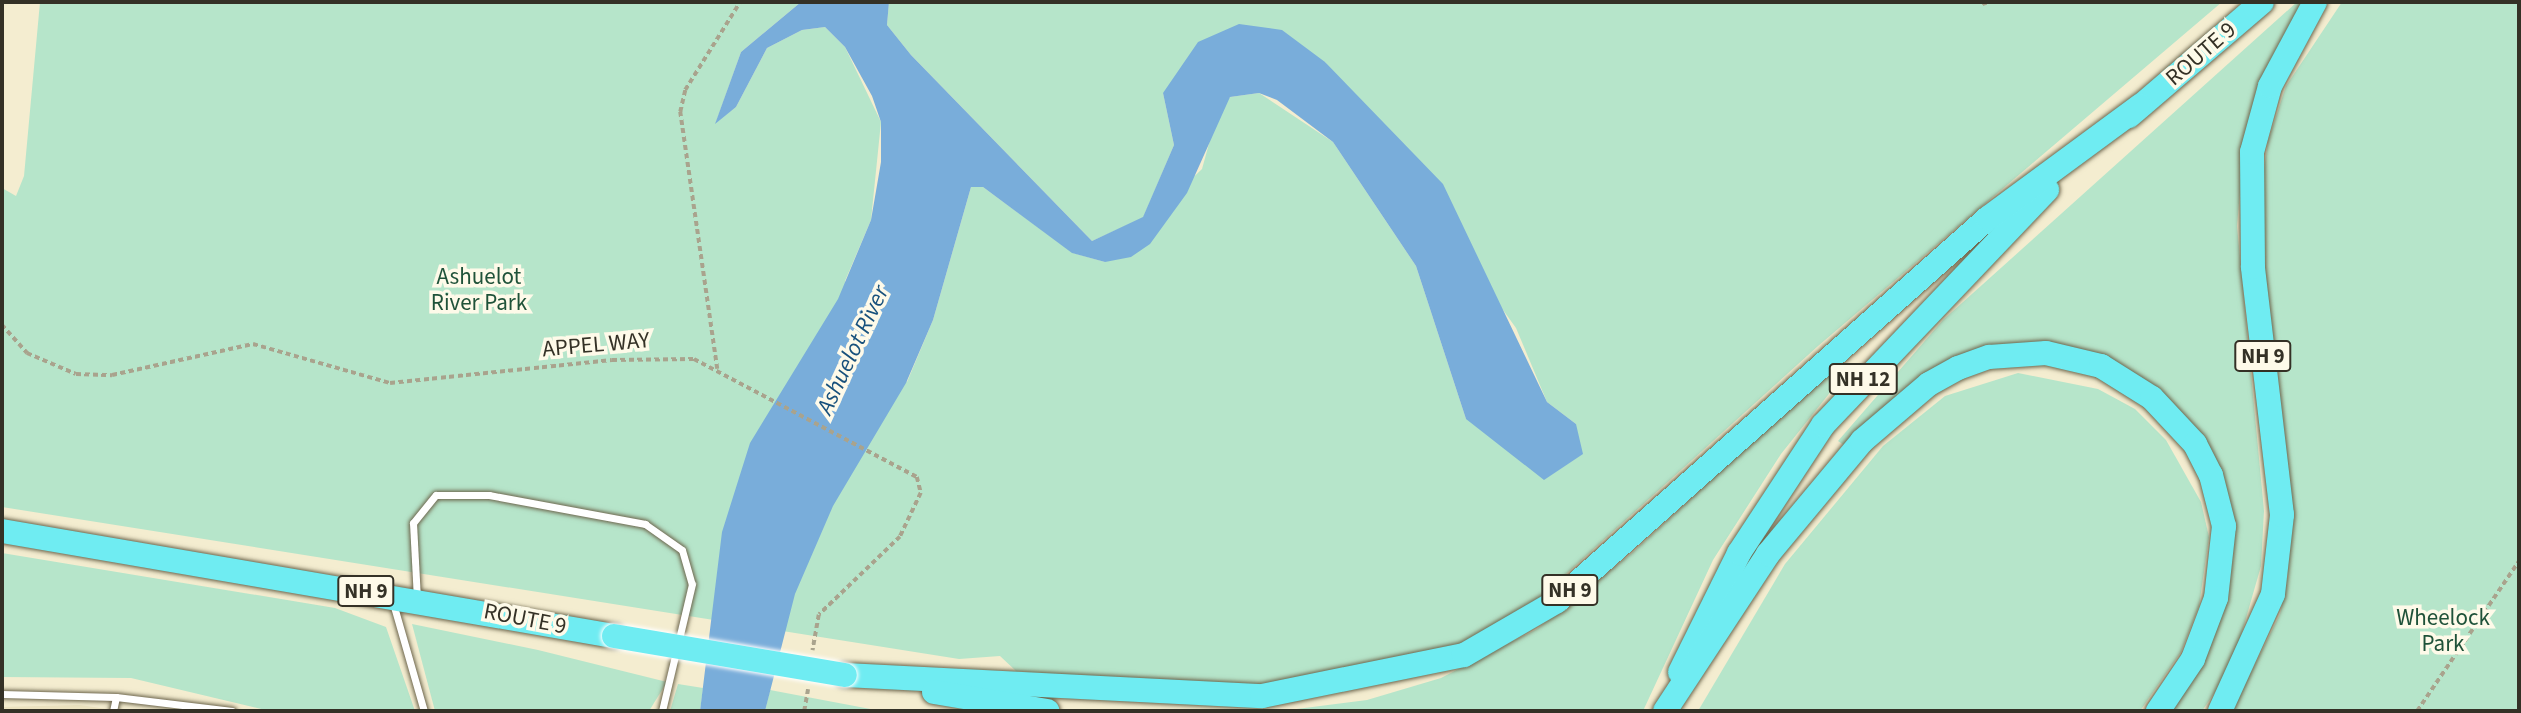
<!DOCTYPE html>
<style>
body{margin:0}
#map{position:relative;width:2521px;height:713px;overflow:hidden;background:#f4edd0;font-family:"Source Sans 3",sans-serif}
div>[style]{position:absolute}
.built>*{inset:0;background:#ebe2bf}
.green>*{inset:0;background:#b6e5ca}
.water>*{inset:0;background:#79adda}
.path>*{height:3.5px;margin-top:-1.75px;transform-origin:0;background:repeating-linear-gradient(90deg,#a9a38d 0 5px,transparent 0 8.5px)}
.roads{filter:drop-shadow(0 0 2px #6d664d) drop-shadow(0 0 2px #6d664d)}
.service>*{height:7px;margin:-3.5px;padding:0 3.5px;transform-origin:3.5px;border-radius:3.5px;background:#fff}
.trunk>*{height:24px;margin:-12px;padding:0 12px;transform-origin:12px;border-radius:12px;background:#6fecf2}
.bridges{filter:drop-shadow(0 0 2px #fff) drop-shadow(0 0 2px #fff)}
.trunk-bridge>*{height:24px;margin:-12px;padding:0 12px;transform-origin:12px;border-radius:12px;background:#6fecf2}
span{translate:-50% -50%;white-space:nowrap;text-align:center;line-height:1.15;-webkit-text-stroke:7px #fefae9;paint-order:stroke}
.shield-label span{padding:2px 5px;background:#fefae9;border:2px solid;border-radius:5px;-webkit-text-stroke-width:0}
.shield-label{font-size:21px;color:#343126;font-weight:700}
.street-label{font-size:23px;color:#343126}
.park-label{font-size:23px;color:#1f5239}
.water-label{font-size:24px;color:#18517c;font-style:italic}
.frame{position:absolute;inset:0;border:4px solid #343126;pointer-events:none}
</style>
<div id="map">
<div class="built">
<i style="clip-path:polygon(80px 705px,120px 711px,2px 711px,2px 707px)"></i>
</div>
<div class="green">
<i style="clip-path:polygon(40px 2px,801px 2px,741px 52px,716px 122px,736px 107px,767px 48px,802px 30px,825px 27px,845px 47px,881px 122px,871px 220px,845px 281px,907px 382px,933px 320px,971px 187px,983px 187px,1073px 253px,1105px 262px,1202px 169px,1218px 111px,1230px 97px,1259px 93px,1333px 142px,1416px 266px,1466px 419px,1576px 424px,1547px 402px,1516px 328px,1325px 62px,1163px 93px,1174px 145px,1143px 218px,1092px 241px,911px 55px,887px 25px,889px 2px,2222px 2px,1818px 346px,1523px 613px,1451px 650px,1246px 688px,1016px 671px,1000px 656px,959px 659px,2px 507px,2px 188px,16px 196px,24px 176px)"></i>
<i style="clip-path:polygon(2297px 2px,2303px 2px,2241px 181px,2237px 226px,2264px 511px,2261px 566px,2238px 646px,2215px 692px,2202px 711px,2165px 711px,2225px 599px,2212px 463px,2112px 368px,1967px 360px,1848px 448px,1838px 441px,1943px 320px)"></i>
<i style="clip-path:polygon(2342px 2px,2519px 2px,2519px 711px,2232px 711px,2280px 614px,2288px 576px,2259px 207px,2268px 141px,2286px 86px)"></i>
<i style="clip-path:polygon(1846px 363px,1844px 375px,1781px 454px,1713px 560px,1643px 711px,1281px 711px,1367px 700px,1441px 678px,1537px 629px,1632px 553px,1828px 372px)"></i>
<i style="clip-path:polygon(2018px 373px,2098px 389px,2135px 409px,2166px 440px,2201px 502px,2209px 537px,2199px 606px,2181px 652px,2140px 711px,1698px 711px,1785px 564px,1883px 446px,1945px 396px)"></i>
<i style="clip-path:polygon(2px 553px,335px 608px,386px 627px,415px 711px,270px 711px,131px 678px,2px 677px)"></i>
<i style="clip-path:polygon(412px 624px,538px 650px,667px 682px,649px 711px,435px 711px)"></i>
<i style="clip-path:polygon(678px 684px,703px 688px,700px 711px,670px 711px)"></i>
<i style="clip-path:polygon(770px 690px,881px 711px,765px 711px)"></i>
</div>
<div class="water">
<i style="clip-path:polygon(801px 2px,889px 2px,887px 25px,911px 55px,1092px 241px,1143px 217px,1174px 145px,1163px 93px,1198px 42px,1239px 24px,1282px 30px,1325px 62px,1443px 184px,1547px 402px,1576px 424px,1583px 454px,1544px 480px,1466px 419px,1416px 266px,1333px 142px,1277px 100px,1259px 93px,1230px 97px,1187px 193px,1150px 244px,1131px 257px,1105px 262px,1072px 253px,983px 187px,971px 187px,933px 320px,906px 383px,833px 506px,795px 594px,765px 711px,700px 711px,722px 532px,750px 443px,838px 299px,871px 220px,881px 162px,881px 122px,872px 96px,845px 47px,825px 27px,802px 30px,767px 48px,736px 107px,715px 124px,741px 52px)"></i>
</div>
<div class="path">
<i style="left:1982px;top:4px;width:7px;rotate:-16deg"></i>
<i style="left:2px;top:325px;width:38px;rotate:48deg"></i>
<i style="left:27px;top:353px;width:53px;rotate:23.2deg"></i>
<i style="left:76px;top:374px;width:36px;rotate:2deg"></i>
<i style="left:112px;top:375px;width:144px;rotate:-12.4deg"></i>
<i style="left:253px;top:344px;width:142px;rotate:15.9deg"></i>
<i style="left:390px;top:383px;width:223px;rotate:-5.9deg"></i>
<i style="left:612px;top:360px;width:82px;rotate:-0.7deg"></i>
<i style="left:694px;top:359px;width:252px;rotate:27.9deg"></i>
<i style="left:917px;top:477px;width:16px;rotate:76deg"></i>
<i style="left:921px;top:493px;width:49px;rotate:115.5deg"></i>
<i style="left:900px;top:537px;width:112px;rotate:136.1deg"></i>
<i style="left:819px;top:615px;width:36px;rotate:100deg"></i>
<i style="left:717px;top:369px;width:260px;rotate:-98.2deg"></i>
<i style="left:680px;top:112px;width:23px;rotate:-77deg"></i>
<i style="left:685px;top:90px;width:104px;rotate:-58deg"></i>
<i style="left:804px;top:711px;width:22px;rotate:-80deg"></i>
<i style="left:2417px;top:711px;width:181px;rotate:-55.8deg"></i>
</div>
<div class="roads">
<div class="service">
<i style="left:417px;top:599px;width:76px;rotate:-93deg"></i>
<i style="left:413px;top:523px;width:36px;rotate:-51deg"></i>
<i style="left:436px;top:495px;width:53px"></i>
<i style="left:489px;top:495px;width:159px;rotate:10.5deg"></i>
<i style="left:645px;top:524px;width:45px;rotate:35.1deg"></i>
<i style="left:682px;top:550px;width:35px;rotate:74deg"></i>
<i style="left:692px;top:584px;width:130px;rotate:103.3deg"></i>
<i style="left:393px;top:603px;width:112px;rotate:74deg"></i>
<i style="left:2px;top:694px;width:114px;rotate:1.5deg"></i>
<i style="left:116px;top:697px;width:14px;rotate:102deg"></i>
<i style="left:116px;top:697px;width:117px;rotate:6.9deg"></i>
</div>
<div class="trunk">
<i style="left:2129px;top:116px;width:175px;rotate:-40.6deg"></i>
<i style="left:2px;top:531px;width:621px;rotate:9.74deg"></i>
<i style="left:1680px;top:672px;width:133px;rotate:-63.6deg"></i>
<i style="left:1739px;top:553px;width:153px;rotate:-56.7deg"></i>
<i style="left:1823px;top:425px;width:325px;rotate:-46.4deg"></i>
<i style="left:845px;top:675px;width:418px;rotate:2.9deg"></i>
<i style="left:1262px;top:696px;width:206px;rotate:-11.5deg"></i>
<i style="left:1464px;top:655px;width:108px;rotate:-30.1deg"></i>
<i style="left:1557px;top:601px;width:577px;rotate:-41.63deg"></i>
<i style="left:1988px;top:218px;width:189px;rotate:-36.4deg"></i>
<i style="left:934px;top:692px;width:115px;rotate:9.5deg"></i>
<i style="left:1665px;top:711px;width:188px;rotate:-56.7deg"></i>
<i style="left:1768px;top:554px;width:147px;rotate:-50.2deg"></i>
<i style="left:1862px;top:441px;width:88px;rotate:-40.4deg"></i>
<i style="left:1929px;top:384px;width:33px;rotate:-29deg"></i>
<i style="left:1958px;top:368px;width:33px;rotate:-20deg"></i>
<i style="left:1989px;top:357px;width:57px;rotate:-4deg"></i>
<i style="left:2046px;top:353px;width:57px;rotate:13.3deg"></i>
<i style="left:2101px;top:366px;width:60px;rotate:32.1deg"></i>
<i style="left:2152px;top:398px;width:63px;rotate:46.9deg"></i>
<i style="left:2195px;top:444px;width:35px;rotate:63deg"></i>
<i style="left:2211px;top:475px;width:53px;rotate:75.7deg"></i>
<i style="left:2224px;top:526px;width:72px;rotate:96.3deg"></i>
<i style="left:2216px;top:598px;width:65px;rotate:110.7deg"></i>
<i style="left:2193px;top:659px;width:63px;rotate:123.9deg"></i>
<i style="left:2220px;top:711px;width:128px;rotate:-65.6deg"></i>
<i style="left:2273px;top:594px;width:80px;rotate:-83.5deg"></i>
<i style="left:2282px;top:515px;width:250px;rotate:-96.7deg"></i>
<i style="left:2253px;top:267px;width:115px;rotate:-90.5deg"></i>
<i style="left:2252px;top:152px;width:68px;rotate:-74.7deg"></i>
<i style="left:2270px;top:86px;width:95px;rotate:-61.8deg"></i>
</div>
</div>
<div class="bridges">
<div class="trunk-bridge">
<i style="left:614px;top:636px;width:234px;rotate:9.6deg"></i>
</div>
</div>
<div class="shield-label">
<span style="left:2263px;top:356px">NH 9</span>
<span style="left:1863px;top:379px">NH 12</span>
<span style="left:1570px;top:590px">NH 9</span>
<span style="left:366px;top:591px">NH 9</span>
</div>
<div class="street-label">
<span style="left:2201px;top:54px;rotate:-41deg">ROUTE 9</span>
<span style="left:596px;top:345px;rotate:-5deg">APPEL WAY</span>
<span style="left:525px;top:619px;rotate:11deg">ROUTE 9</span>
</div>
<div class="park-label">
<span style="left:479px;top:290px">Ashuelot<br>River Park</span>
<span style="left:2443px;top:631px">Wheelock<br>Park</span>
</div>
<div class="water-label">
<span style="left:853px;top:350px;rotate:-65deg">Ashuelot River</span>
</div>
<div class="frame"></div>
</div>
